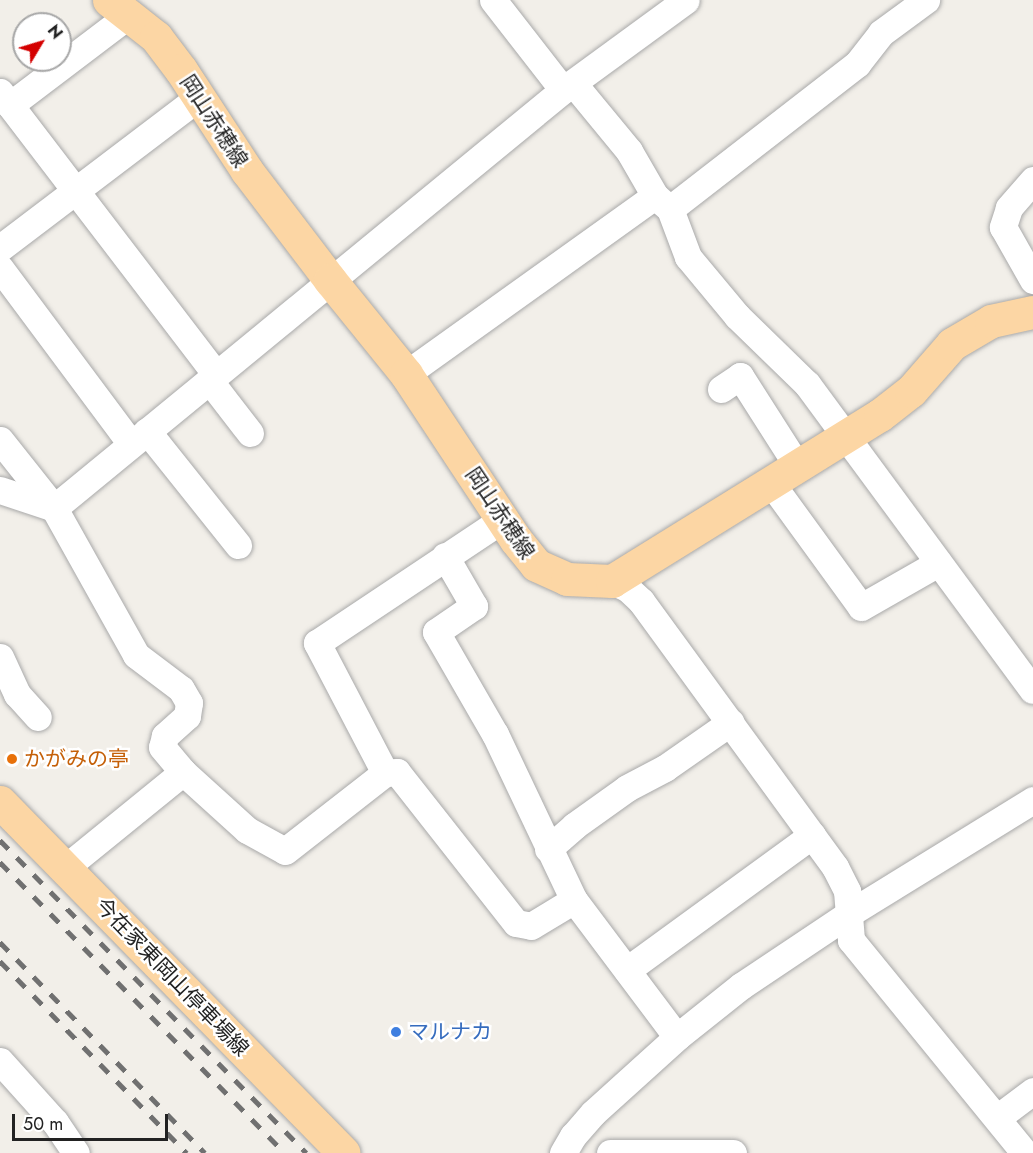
<!DOCTYPE html>
<meta charset="utf-8">
<style>
body{margin:0}
#map{position:relative;width:1033px;height:1153px;overflow:hidden;background:#f2efe9;font-family:Jost,"Noto Sans JP",sans-serif}
div>[style]{position:absolute}
.roads{filter:drop-shadow(0 0 2px #a9a9a9) drop-shadow(0 0 2px #a9a9a9)}
.minor>*{height:27px;margin:-13.5px;padding:0 13.5px;transform-origin:13.5px;border-radius:13.5px;background:#fff}
.major>*{height:33px;margin:-16.5px;padding:0 16.5px;transform-origin:16.5px;border-radius:16.5px;background:#fcd6a4}
.rail>*{height:4.5px;margin-top:-2.25px;transform-origin:0;background:repeating-linear-gradient(90deg,#707070 0 12px,transparent 0 24px)}
.dots>*{width:16px;height:16px;translate:-50% -50%;box-sizing:border-box;border:3px solid #fff;border-radius:50%}
span{translate:-50% -50%;white-space:nowrap;text-align:center;line-height:1.15;-webkit-text-stroke:5px #fff;paint-order:stroke}
.street-label{font-size:21px;color:#222}
.food-label{font-size:21px;color:#c56008}
.left{translate:0 -50%;text-align:left}
.shop-label{font-size:21px;color:#366cbe}
.north{position:absolute;left:12px;top:12px;width:60px;height:60px;box-sizing:border-box;background:#fff;border:2px solid #a7a7a7;border-radius:50%;rotate:52deg;font-size:16px;font-weight:700;line-height:24px;text-align:center;color:#222}
.north::after{content:'';display:block;margin:auto;width:21px;height:27px;background:#d40000;clip-path:polygon(50% 0,100% 100%,50% 72%,0 100%)}
.scale{position:absolute;left:12px;top:1114px;width:156px;height:27px;box-sizing:border-box;border:3px solid #222;border-top:0;padding-left:8px;font-size:18px;line-height:21px;white-space:nowrap;color:#222;-webkit-text-stroke:4px #fff;paint-order:stroke}
</style>
<div id="map">
<div class="roads">
<div class="minor">
<i style="left:493px;top:0;width:114px;rotate:52.1deg"></i>
<i style="left:573px;top:83px;width:88px;rotate:50.5deg"></i>
<i style="left:629px;top:151px;width:52px;rotate:60deg"></i>
<i style="left:655px;top:196px;width:20px;rotate:41deg"></i>
<i style="left:670px;top:209px;width:51px;rotate:69.4deg"></i>
<i style="left:688px;top:257px;width:77px;rotate:50.3deg"></i>
<i style="left:737px;top:316px;width:98px;rotate:44.2deg"></i>
<i style="left:807px;top:384px;width:380px;rotate:53.6deg"></i>
<i style="left:0;top:92px;width:356px;rotate:52.6deg"></i>
<i style="left:10px;top:105px;width:151px;rotate:-37.2deg"></i>
<i style="left:1033px;top:180px;width:37px;rotate:131deg"></i>
<i style="left:1009px;top:208px;width:20px;rotate:108deg"></i>
<i style="left:1003px;top:227px;width:61px;rotate:60.5deg"></i>
<i style="left:670px;top:209px;width:237px;rotate:-37.8deg"></i>
<i style="left:857px;top:64px;width:39px;rotate:-52deg"></i>
<i style="left:881px;top:33px;width:56px;rotate:-36.3deg"></i>
<i style="left:0;top:248px;width:251px;rotate:-37.2deg"></i>
<i style="left:0;top:268px;width:219px;rotate:53.3deg"></i>
<i style="left:406px;top:374px;width:306px;rotate:-35.6deg"></i>
<i style="left:209px;top:380px;width:67px;rotate:52.3deg"></i>
<i style="left:721px;top:389px;width:23px;rotate:-34deg"></i>
<i style="left:740px;top:376px;width:108px;rotate:57.5deg"></i>
<i style="left:147px;top:431px;width:146px;rotate:51.4deg"></i>
<i style="left:0;top:440px;width:87px;rotate:51.5deg"></i>
<i style="left:54px;top:508px;width:659px;rotate:-39.39deg"></i>
<i style="left:563px;top:90px;width:152px;rotate:-36.2deg"></i>
<i style="left:771px;top:483px;width:153px;rotate:54deg"></i>
<i style="left:861px;top:607px;width:89px;rotate:-29.7deg"></i>
<i style="left:0;top:490px;width:57px;rotate:18.4deg"></i>
<i style="left:54px;top:508px;width:168px;rotate:60.8deg"></i>
<i style="left:136px;top:655px;width:56px;rotate:37.1deg"></i>
<i style="left:181px;top:689px;width:16px;rotate:60deg"></i>
<i style="left:189px;top:703px;width:13px;rotate:99deg"></i>
<i style="left:187px;top:716px;width:30px;rotate:138deg"></i>
<i style="left:165px;top:736px;width:11px;rotate:105deg"></i>
<i style="left:162px;top:747px;width:33px;rotate:50deg"></i>
<i style="left:183px;top:772px;width:152px;rotate:140.9deg"></i>
<i style="left:445px;top:556px;width:58px;rotate:59.9deg"></i>
<i style="left:474px;top:606px;width:46px;rotate:145.6deg"></i>
<i style="left:436px;top:632px;width:118px;rotate:60deg"></i>
<i style="left:495px;top:734px;width:184px;rotate:64.6deg"></i>
<i style="left:574px;top:900px;width:171px;rotate:53.1deg"></i>
<i style="left:612px;top:581px;width:17px;rotate:25deg"></i>
<i style="left:627px;top:588px;width:19px;rotate:43deg"></i>
<i style="left:641px;top:601px;width:329px;rotate:53.9deg"></i>
<i style="left:835px;top:867px;width:27px;rotate:63deg"></i>
<i style="left:847px;top:891px;width:49px;rotate:85.3deg"></i>
<i style="left:851px;top:940px;width:275px;rotate:50.8deg"></i>
<i style="left:0;top:657px;width:41px;rotate:65.3deg"></i>
<i style="left:17px;top:694px;width:31px;rotate:48deg"></i>
<i style="left:183px;top:772px;width:86px;rotate:42.2deg"></i>
<i style="left:247px;top:830px;width:43px;rotate:28.9deg"></i>
<i style="left:285px;top:851px;width:127px;rotate:-38deg"></i>
<i style="left:385px;top:773px;width:147px;rotate:-117.6deg"></i>
<i style="left:317px;top:643px;width:224px;rotate:-33.7deg"></i>
<i style="left:385px;top:773px;width:12px;rotate:-5deg"></i>
<i style="left:397px;top:772px;width:192px;rotate:51.8deg"></i>
<i style="left:516px;top:923px;width:15px;rotate:11deg"></i>
<i style="left:531px;top:926px;width:50px;rotate:-31.2deg"></i>
<i style="left:548px;top:849px;width:35px;rotate:-41deg"></i>
<i style="left:574px;top:826px;width:65px;rotate:-35.6deg"></i>
<i style="left:627px;top:788px;width:43px;rotate:-27.8deg"></i>
<i style="left:665px;top:768px;width:80px;rotate:-34.9deg"></i>
<i style="left:627px;top:970px;width:229px;rotate:-36.1deg"></i>
<i style="left:0;top:1061px;width:82px;rotate:48deg"></i>
<i style="left:55px;top:1122px;width:37px;rotate:56deg"></i>
<i style="left:997px;top:1118px;width:45px;rotate:-36.9deg"></i>
<i style="left:563px;top:1153px;width:20px;rotate:-60deg"></i>
<i style="left:573px;top:1136px;width:30px;rotate:-49deg"></i>
<i style="left:593px;top:1113px;width:113px;rotate:-42.1deg"></i>
<i style="left:677px;top:1037px;width:82px;rotate:-38.6deg"></i>
<i style="left:741px;top:986px;width:131px;rotate:-33.8deg"></i>
<i style="left:850px;top:913px;width:215px;rotate:-31.7deg"></i>
<i style="left:610px;top:1153px;width:123px"></i>
</div>
<div class="major">
<i style="left:109px;top:0;width:60px;rotate:38.2deg"></i>
<i style="left:156px;top:37px;width:41px;rotate:52.9deg"></i>
<i style="left:181px;top:70px;width:121px;rotate:56.8deg"></i>
<i style="left:247px;top:171px;width:137px;rotate:52.7deg"></i>
<i style="left:330px;top:280px;width:121px;rotate:51deg"></i>
<i style="left:406px;top:374px;width:199px;rotate:56.5deg"></i>
<i style="left:516px;top:540px;width:32px;rotate:51deg"></i>
<i style="left:536px;top:565px;width:34px;rotate:24deg"></i>
<i style="left:567px;top:579px;width:45px;rotate:2.5deg"></i>
<i style="left:612px;top:581px;width:315px;rotate:-31.8deg"></i>
<i style="left:880px;top:415px;width:39px;rotate:-38deg"></i>
<i style="left:911px;top:391px;width:62px;rotate:-48.9deg"></i>
<i style="left:952px;top:344px;width:45px;rotate:-30.5deg"></i>
<i style="left:991px;top:321px;width:43px;rotate:-12.1deg"></i>
<i style="left:0;top:802px;width:491px;rotate:45.6deg"></i>
</div>
</div>
<div class="rail">
<i style="left:0;top:840px;width:438px;rotate:45.6deg"></i>
<i style="left:0;top:862px;width:407px;rotate:45.6deg"></i>
<i style="left:0;top:942px;width:294px;rotate:45.8deg"></i>
<i style="left:0;top:961px;width:268px;rotate:45.8deg"></i>
</div>
<div class="dots">
<i style="left:12px;top:759px;background:#e8710a"></i>
<i style="left:396px;top:1032px;background:#3f7fe0"></i>
</div>
<div class="street-label">
<span style="left:214px;top:121px;rotate:57deg">岡山赤穂線</span>
<span style="left:500px;top:513px;rotate:56deg">岡山赤穂線</span>
<span style="left:172px;top:977px;rotate:46deg">今在家東岡山停車場線</span>
</div>
<div class="food-label">
<span class="left" style="left:24px;top:759px">かがみの亭</span>
</div>
<div class="shop-label">
<span class="left" style="left:408px;top:1032px">マルナカ</span>
</div>
<div class="north">N</div>
<div class="scale">50 m</div>
</div>
